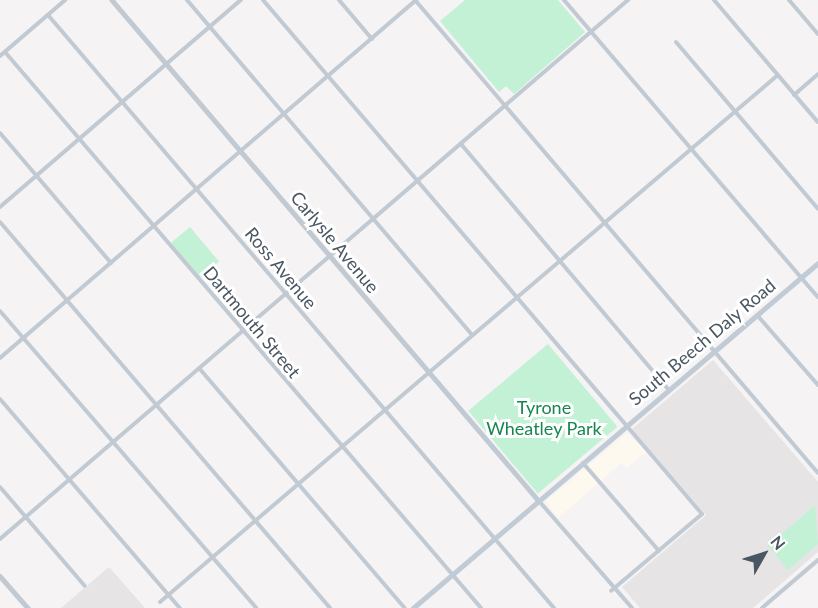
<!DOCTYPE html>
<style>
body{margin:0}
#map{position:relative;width:818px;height:608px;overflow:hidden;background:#f5f3f3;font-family:Lato,sans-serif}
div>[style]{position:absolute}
.commercial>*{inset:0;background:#fdf9ef}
.education>*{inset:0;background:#e6e4e5}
.green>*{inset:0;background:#c3f1d5;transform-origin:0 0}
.minor>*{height:4px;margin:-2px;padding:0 2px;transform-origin:2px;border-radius:2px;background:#c1cad2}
.tertiary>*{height:4.5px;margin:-2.25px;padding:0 2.25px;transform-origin:2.25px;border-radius:2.25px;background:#c1cad2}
.secondary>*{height:5px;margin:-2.5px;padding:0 2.5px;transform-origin:2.5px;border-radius:2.5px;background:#c1cbd6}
span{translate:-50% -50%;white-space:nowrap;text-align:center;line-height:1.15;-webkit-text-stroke:6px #fff;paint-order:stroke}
.street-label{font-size:18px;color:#4a5661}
.park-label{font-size:18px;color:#17864f}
.north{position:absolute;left:734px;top:524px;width:60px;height:60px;-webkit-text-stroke:4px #fff;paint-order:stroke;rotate:51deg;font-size:16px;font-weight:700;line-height:24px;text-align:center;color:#4a5661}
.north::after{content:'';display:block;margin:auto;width:21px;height:27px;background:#4a5661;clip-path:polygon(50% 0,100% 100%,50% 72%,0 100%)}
</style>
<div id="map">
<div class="commercial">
<i style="clip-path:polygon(627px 433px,646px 452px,627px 468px,621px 463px,558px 518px,546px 501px)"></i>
</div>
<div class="education">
<i style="clip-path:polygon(713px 360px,818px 482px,818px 552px,753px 608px,640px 608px,622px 587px,706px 515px,632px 429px)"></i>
<i style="clip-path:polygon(109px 567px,145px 608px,61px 608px)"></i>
</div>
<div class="green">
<i style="clip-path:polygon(465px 0,558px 0,585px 32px,514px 94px,506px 86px,499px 92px,440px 21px)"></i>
<i style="left:190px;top:227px;width:45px;height:25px;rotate:50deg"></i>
<i style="left:548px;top:344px;width:108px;height:104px;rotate:50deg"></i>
<i style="clip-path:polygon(815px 505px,818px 544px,788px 570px,768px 546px)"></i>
</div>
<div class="minor">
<i style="left:187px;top:0;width:440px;rotate:49.6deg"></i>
<i style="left:263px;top:0;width:676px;rotate:49.5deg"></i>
<i style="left:702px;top:514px;width:119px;rotate:139.8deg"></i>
<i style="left:339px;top:0;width:51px;rotate:49.8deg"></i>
<i style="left:415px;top:0;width:621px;rotate:49.57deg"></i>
<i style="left:564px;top:0;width:391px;rotate:49.5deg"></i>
<i style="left:714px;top:0;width:160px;rotate:49.6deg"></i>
<i style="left:789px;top:0;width:45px;rotate:49.5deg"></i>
<i style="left:48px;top:15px;width:780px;rotate:49.53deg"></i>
<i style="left:676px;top:42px;width:219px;rotate:49.6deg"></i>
<i style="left:5px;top:52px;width:732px;rotate:49.43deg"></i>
<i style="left:0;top:56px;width:86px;rotate:-40.7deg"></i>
<i style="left:794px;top:95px;width:32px;rotate:-41deg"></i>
<i style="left:0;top:133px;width:171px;rotate:49.5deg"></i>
<i style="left:461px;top:144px;width:322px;rotate:49.8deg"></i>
<i style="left:0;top:207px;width:318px;rotate:-40.7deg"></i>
<i style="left:0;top:222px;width:508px;rotate:49.47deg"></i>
<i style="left:0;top:311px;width:392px;rotate:49.2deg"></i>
<i style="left:757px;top:315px;width:93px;rotate:48.9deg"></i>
<i style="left:0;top:358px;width:549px;rotate:-40.71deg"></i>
<i style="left:199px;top:368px;width:316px;rotate:49.4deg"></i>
<i style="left:0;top:399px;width:276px;rotate:49.3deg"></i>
<i style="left:583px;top:463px;width:116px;rotate:49.2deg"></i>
<i style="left:0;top:487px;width:130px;rotate:49.4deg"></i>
<i style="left:539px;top:501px;width:142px;rotate:49deg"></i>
<i style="left:0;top:539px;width:828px;rotate:-40.64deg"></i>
<i style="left:160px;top:602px;width:812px;rotate:-40.46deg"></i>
<i style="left:762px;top:608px;width:74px;rotate:-40.6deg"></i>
</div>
<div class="tertiary">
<i style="left:112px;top:0;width:658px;rotate:49.56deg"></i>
<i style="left:0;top:576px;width:43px;rotate:48.8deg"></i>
</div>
<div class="secondary">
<i style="left:413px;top:608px;width:532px;rotate:-40.43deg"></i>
</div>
<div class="street-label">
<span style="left:335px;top:242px;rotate:50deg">Carlysle Avenue</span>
<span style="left:281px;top:268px;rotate:50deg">Ross Avenue</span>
<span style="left:252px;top:322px;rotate:50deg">Dartmouth Street</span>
<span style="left:702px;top:342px;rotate:-40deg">South Beech Daly Road</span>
</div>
<div class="park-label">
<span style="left:544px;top:418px">Tyrone<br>Wheatley Park</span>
</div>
<div class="north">N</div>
</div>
